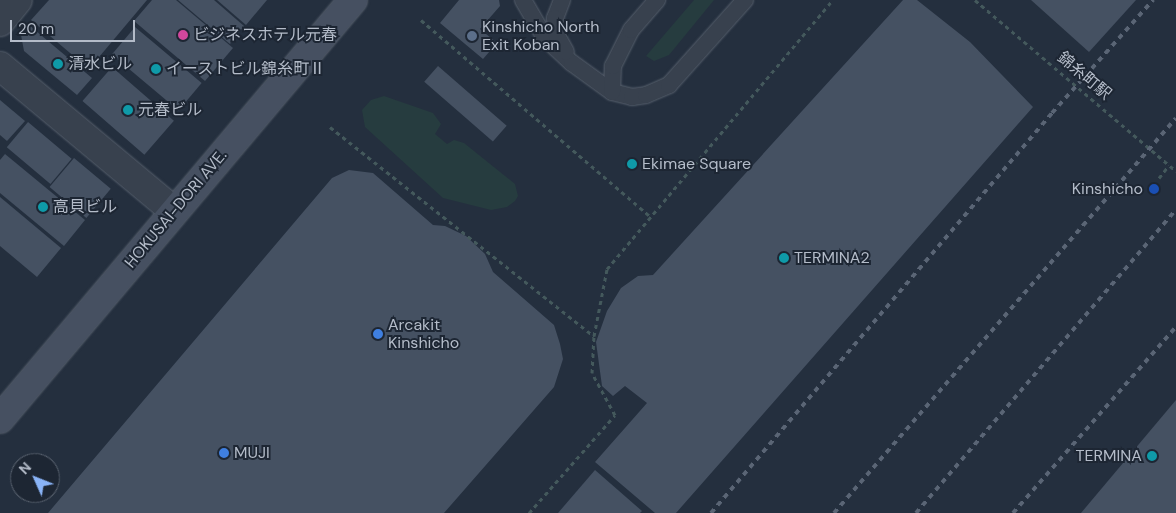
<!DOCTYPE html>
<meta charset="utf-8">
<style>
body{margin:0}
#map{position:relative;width:1176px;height:513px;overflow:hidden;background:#242f3e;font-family:"DM Sans","Noto Sans JP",sans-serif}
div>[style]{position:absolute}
.green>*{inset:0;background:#263c3f}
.building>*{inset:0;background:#455162;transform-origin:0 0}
.path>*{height:3px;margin-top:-1.5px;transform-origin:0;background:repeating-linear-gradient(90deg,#44595c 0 4px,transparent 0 8px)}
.roads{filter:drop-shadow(0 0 1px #565f6c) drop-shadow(0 0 1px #565f6c)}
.lane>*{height:16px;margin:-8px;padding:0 8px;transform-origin:8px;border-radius:8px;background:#38414e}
.street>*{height:28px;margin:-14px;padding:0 14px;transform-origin:14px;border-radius:14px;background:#38414e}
.secondary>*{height:28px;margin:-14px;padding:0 14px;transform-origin:14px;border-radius:14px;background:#465061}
.rail>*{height:4px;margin-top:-2px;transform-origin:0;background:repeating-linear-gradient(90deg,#5a6575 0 5px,transparent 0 10px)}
.dots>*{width:14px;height:14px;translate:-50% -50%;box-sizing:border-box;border:2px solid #1d2633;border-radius:50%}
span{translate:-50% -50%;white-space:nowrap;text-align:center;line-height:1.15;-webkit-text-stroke:4px #1d2633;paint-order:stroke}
.poi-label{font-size:16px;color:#b4bcc9}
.left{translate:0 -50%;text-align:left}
.right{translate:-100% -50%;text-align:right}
.street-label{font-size:16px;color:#b4bcc9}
.north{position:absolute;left:10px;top:453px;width:50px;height:50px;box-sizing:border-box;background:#1d2633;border:1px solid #59626f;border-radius:50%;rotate:314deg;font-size:14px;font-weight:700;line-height:20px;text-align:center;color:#b4bcc9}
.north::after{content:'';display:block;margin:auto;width:18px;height:22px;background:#8ab4f8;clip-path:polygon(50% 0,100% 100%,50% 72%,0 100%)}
.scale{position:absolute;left:10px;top:20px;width:125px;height:22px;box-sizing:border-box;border:2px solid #b4bcc9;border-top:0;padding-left:6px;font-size:15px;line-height:18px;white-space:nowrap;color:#b4bcc9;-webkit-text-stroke:4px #1d2633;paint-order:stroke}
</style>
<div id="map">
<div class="green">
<i style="clip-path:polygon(694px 0,714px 0,669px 55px,654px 61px,646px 56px)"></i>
<i style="clip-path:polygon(384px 96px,433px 113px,441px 124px,435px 134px,447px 144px,454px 140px,464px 143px,515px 184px,518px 196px,515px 201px,507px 207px,491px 210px,443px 198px,365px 127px,362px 110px,371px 100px)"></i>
</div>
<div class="building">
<i style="clip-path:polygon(49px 0,147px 0,89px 69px,31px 20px)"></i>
<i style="clip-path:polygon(152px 0,176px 0,233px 48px,205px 81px,134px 21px)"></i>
<i style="clip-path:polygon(178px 0,214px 0,244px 26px,230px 44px)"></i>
<i style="clip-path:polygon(217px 0,267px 0,246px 25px)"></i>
<i style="clip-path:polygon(459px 0,499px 0,500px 6px,480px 29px,497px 43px,483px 59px,440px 23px)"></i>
<i style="clip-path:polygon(903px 0,917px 0,970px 42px,1033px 107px,676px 513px,655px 513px,595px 462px,647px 403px,625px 386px,613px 396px,602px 386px,596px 342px,607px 311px,621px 288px,638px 276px,653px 275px)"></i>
<i style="clip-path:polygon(1031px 0,1136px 0,1089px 52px)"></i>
<i style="clip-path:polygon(29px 25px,92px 78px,77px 95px,24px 51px,21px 35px)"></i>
<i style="left:135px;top:27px;width:87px;height:36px;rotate:40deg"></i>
<i style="left:438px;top:66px;width:91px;height:21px;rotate:41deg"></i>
<i style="left:112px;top:67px;width:82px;height:45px;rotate:41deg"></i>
<i style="clip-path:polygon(0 100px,25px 121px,7px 141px,0 135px)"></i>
<i style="left:28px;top:122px;width:57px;height:33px;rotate:40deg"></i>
<i style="clip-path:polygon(5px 154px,85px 220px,64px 246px,0 193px,0 160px)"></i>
<i style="left:74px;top:158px;width:48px;height:38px;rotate:40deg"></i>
<i style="clip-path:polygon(349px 170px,373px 173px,433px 225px,445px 226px,466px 236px,485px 254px,493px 272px,554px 325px,560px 344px,563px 359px,554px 387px,444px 513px,48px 513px,332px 178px)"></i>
<i style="clip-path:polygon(0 197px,61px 248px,37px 277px,0 246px)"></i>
<i style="clip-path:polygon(1176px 400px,1176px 513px,1081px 513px)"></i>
<i style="clip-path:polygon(595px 470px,642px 511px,640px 513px,558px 513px)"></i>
</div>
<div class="path">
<i style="left:975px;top:0;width:264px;rotate:40.4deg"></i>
<i style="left:421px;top:20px;width:301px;rotate:40.6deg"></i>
<i style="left:330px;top:127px;width:337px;rotate:38.4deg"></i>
<i style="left:1159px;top:178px;width:16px;rotate:-52deg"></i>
<i style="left:529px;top:513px;width:130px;rotate:-48.7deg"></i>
<i style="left:615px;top:415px;width:48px;rotate:-118.7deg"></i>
<i style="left:592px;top:373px;width:37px;rotate:-87deg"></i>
<i style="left:594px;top:336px;width:68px;rotate:-79deg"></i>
<i style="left:607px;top:269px;width:351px;rotate:-50deg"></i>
</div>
<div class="roads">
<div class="lane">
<i style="left:523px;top:0;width:44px;rotate:59.9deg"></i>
<i style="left:545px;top:38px;width:37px;rotate:43deg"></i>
<i style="left:572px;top:63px;width:49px;rotate:35.9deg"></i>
<i style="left:612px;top:92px;width:21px;rotate:14deg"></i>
<i style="left:632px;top:97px;width:14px;rotate:-8deg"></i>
<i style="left:646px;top:95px;width:25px;rotate:-23deg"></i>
<i style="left:669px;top:85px;width:114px;rotate:-48.2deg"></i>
<i style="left:562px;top:0;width:19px;rotate:111deg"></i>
<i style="left:555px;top:18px;width:18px;rotate:84deg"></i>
<i style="left:557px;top:36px;width:18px;rotate:61deg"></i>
<i style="left:612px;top:92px;width:26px;rotate:-88deg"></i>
<i style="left:613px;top:66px;width:40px;rotate:-63.4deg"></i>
<i style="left:631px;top:30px;width:40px;rotate:-49deg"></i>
</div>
<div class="street">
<i style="left:0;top:22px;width:28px;rotate:-51deg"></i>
<i style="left:0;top:66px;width:226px;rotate:39.8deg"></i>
</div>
<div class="secondary">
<i style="left:0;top:419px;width:548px;rotate:-49.89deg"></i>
</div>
</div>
<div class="rail">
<i style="left:711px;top:513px;width:526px;rotate:-49.55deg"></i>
<i style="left:1052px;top:113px;width:152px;rotate:-48.2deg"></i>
<i style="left:834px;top:513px;width:522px;rotate:-49.11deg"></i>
<i style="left:916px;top:513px;width:399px;rotate:-49.4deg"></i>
<i style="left:1013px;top:513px;width:247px;rotate:-48.8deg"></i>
</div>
<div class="dots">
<i style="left:183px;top:35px;background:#d1479c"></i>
<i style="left:472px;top:36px;background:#5c6f8a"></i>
<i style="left:58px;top:64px;background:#0f9aa8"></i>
<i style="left:156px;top:69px;background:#0f9aa8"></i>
<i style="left:128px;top:110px;background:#0f9aa8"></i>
<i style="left:632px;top:164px;background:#0f9aa8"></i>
<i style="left:1154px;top:189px;background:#1a4fb4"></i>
<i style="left:43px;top:207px;background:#0f9aa8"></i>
<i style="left:784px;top:258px;background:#0f9aa8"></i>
<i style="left:378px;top:334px;background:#3f7fe0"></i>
<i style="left:224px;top:453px;background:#3f7fe0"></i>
<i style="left:1152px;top:456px;background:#0f9aa8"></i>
</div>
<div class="poi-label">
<span class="left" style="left:482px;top:36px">Kinshicho North<br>Exit Koban</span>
<span class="left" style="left:193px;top:35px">ビジネスホテル元春</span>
<span class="left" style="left:68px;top:64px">清水ビル</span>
<span class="left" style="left:166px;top:69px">イーストビル錦糸町Ⅱ</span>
<span class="left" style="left:138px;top:110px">元春ビル</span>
<span class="left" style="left:642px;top:164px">Ekimae Square</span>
<span class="right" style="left:1143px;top:189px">Kinshicho</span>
<span class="left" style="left:53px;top:207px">高貝ビル</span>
<span class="left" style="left:794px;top:258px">TERMINA2</span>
<span class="left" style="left:388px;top:334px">Arcakit<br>Kinshicho</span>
<span class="left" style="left:234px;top:453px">MUJI</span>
<span class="right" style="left:1142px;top:456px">TERMINA</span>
</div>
<div class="street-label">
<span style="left:1084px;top:76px;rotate:40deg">錦糸町駅</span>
<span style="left:176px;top:209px;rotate:-50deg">HOKUSAI-DORI AVE.</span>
</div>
<div class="north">N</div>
<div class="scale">20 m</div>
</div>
